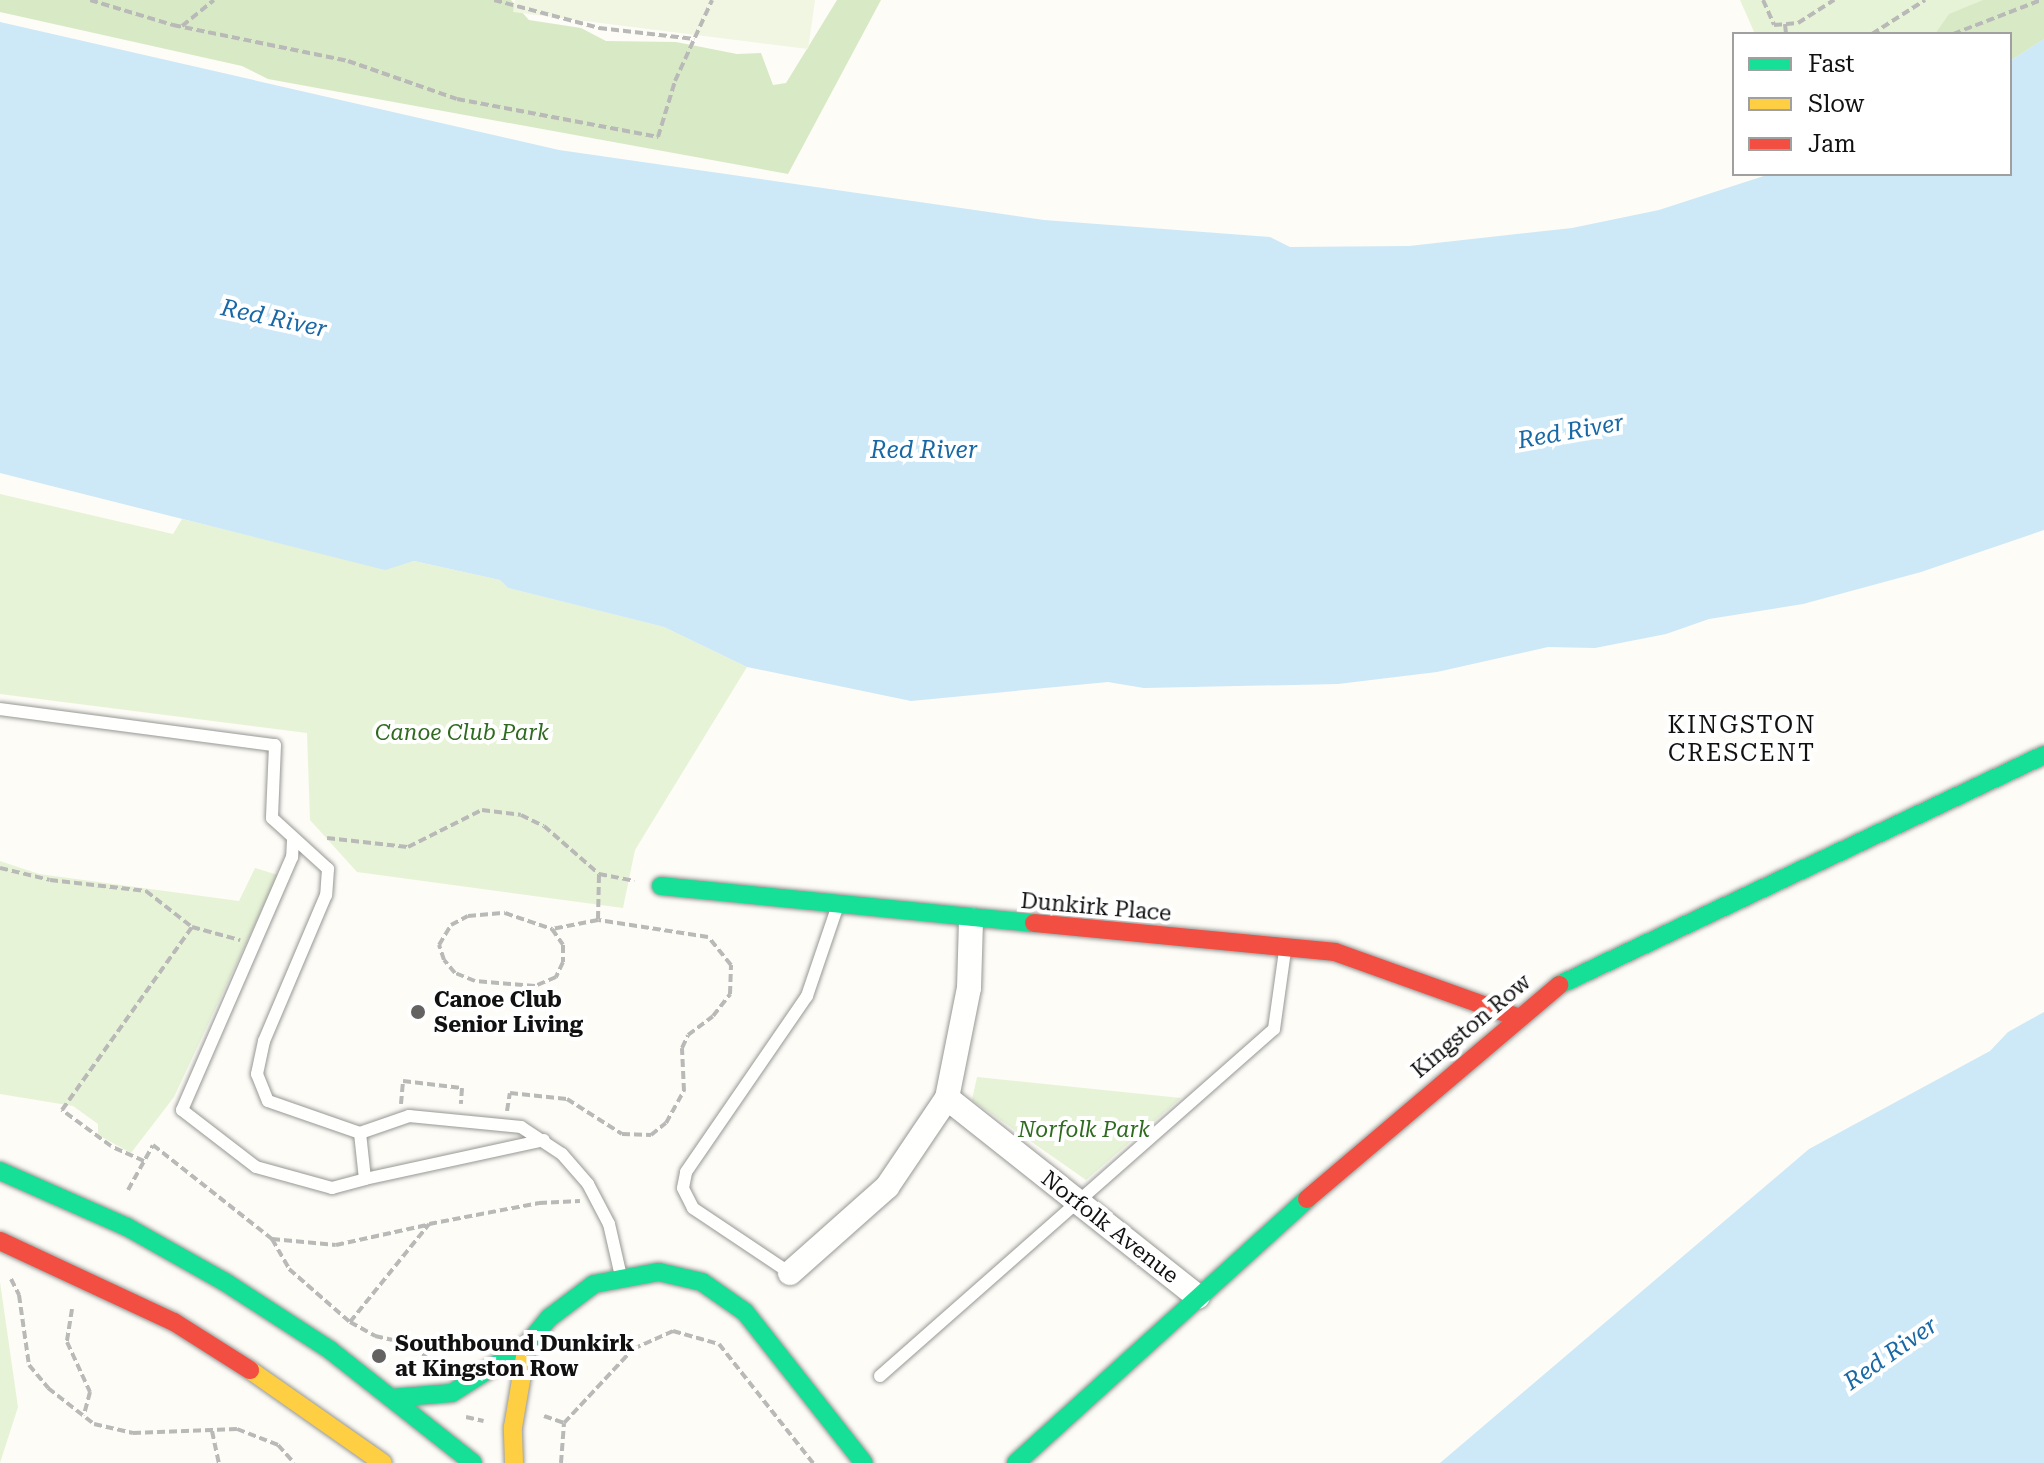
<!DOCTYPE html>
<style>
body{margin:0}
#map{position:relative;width:2044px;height:1463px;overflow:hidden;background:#fdfcf7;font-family:"Roboto Serif",serif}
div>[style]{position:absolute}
.green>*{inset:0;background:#e7f3d7}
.forest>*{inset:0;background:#d8eac5}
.pitch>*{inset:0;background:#f0f6e1}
.water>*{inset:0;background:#cde8f7}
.path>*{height:4px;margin-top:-2px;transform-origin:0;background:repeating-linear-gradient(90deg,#b9b9b8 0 8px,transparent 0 12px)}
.roads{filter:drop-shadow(0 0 2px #979795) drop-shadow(0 0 2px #979795)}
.lane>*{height:12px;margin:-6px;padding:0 6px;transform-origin:6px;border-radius:6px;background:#fffffe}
.street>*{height:24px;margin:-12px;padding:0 12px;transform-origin:12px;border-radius:12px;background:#fffffe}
.fast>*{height:18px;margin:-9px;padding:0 9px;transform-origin:9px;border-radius:9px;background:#16e098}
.slow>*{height:18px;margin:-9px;padding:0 9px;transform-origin:9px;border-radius:9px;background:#ffcf43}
.jam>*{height:18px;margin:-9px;padding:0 9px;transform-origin:9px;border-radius:9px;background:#f24e42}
.dots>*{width:22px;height:22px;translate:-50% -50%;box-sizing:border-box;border:4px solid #fff;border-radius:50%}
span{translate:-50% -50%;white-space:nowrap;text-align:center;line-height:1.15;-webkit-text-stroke:8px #fff;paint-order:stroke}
.park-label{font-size:22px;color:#2f6b1f;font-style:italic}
.street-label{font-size:22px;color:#111}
.poi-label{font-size:22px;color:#111;font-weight:700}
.left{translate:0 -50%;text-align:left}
.water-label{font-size:24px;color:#1768a6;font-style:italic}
.neighbourhood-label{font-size:24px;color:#111;letter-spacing:2px}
.legend{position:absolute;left:1732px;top:32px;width:280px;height:144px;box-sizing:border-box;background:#fff;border:2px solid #a0a0a0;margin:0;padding:10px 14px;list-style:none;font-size:24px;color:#111}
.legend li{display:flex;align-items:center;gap:16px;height:40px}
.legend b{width:40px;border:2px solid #a0a0a0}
</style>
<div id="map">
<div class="green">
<i style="clip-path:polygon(1740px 0,2044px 0,2044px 39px,2010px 61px,2010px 34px,1755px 34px)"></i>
<i style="clip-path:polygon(0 494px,173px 534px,182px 519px,385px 569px,414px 561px,500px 580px,508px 588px,664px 627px,747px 667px,635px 850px,623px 908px,357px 872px,310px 820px,307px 733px,0 694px)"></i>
<i style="clip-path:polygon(0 861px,39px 874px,239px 901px,255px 868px,278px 875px,174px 1097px,131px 1153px,98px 1135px,98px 1124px,73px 1106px,0 1094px)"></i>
<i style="clip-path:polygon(977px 1077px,1181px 1098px,1086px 1180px,972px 1100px)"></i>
<i style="clip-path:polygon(0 1282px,18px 1407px,0 1463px)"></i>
</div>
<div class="forest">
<i style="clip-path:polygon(0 0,511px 0,529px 20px,581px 28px,606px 41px,676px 42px,737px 54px,761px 53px,773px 85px,786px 83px,837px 0,881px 0,788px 174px,268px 79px,242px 66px,0 12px)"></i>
<i style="clip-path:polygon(1983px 0,2044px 0,2044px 39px,2010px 61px,2010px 34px,1935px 34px,1949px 14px)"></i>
</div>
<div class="pitch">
<i style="clip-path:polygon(515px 0,815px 0,808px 49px,513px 12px)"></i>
</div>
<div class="water">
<i style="clip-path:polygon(0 22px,559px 150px,1044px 220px,1270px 237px,1290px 247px,1409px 246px,1572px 228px,1659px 210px,1770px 174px,2010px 174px,2010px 61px,2044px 39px,2044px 530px,1921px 572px,1803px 604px,1709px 619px,1666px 634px,1595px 648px,1548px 647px,1437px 672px,1338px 684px,1144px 688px,1108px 682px,911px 701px,747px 667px,664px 627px,508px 588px,500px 580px,414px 561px,385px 570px,0 473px)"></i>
<i style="clip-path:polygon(2044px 1012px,2044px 1463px,1440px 1463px,1809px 1149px,1990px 1051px,2008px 1032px)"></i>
</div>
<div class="path">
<i style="left:90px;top:0;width:87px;rotate:16.8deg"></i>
<i style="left:173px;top:25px;width:179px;rotate:11.6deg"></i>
<i style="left:348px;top:61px;width:115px;rotate:19.2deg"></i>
<i style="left:457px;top:99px;width:205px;rotate:10.7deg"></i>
<i style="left:658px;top:137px;width:59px;rotate:-73.1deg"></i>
<i style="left:675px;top:81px;width:89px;rotate:-65.4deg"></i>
<i style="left:494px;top:0;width:109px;rotate:14.9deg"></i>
<i style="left:599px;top:28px;width:96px;rotate:6.6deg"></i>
<i style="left:1763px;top:0;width:27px;rotate:66deg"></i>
<i style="left:1774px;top:25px;width:24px;rotate:-5deg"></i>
<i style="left:1798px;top:23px;width:43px;rotate:-32.6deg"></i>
<i style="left:1785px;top:24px;width:10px;rotate:84deg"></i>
<i style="left:182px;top:26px;width:41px;rotate:-39.1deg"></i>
<i style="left:1872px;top:34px;width:63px;rotate:-32.7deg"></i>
<i style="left:1953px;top:34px;width:94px;rotate:-21.1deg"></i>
<i style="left:327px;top:838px;width:81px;rotate:6.3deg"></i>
<i style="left:408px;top:847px;width:83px;rotate:-26.6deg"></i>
<i style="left:482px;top:810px;width:39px;rotate:7deg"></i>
<i style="left:521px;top:815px;width:25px;rotate:26deg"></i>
<i style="left:544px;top:826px;width:73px;rotate:41.1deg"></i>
<i style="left:599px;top:874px;width:36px;rotate:11deg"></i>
<i style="left:0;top:868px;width:51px;rotate:13.5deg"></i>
<i style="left:50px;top:880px;width:97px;rotate:6.5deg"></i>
<i style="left:146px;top:891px;width:58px;rotate:38deg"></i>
<i style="left:192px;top:927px;width:50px;rotate:15.2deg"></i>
<i style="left:505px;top:913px;width:50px;rotate:18.8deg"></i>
<i style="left:552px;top:929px;width:19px;rotate:55deg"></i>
<i style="left:563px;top:945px;width:17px;rotate:90deg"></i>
<i style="left:563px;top:962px;width:17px;rotate:115deg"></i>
<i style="left:556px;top:977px;width:23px;rotate:157deg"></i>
<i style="left:535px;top:986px;width:60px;rotate:-175.2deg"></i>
<i style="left:475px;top:981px;width:22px;rotate:-158deg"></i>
<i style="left:455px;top:973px;width:17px;rotate:-130deg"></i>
<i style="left:444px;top:960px;width:16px;rotate:-108deg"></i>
<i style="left:439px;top:945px;width:23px;rotate:-59deg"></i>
<i style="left:451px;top:925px;width:19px;rotate:-28deg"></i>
<i style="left:468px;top:916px;width:37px;rotate:-5deg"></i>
<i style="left:598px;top:919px;width:45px;rotate:-88.7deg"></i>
<i style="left:401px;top:1104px;width:23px;rotate:-85deg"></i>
<i style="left:403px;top:1081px;width:59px;rotate:6.8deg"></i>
<i style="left:462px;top:1088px;width:16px;rotate:94deg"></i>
<i style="left:507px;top:1111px;width:18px;rotate:-81deg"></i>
<i style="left:510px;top:1093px;width:57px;rotate:6deg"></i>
<i style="left:567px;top:1099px;width:65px;rotate:32.5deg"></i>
<i style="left:622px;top:1134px;width:29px;rotate:2deg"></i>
<i style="left:651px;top:1135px;width:19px;rotate:-39deg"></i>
<i style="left:666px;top:1123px;width:37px;rotate:-61deg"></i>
<i style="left:684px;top:1091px;width:43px;rotate:-92.7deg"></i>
<i style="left:682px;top:1048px;width:14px;rotate:-65deg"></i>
<i style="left:688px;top:1035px;width:31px;rotate:-37deg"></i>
<i style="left:713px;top:1016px;width:28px;rotate:-52deg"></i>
<i style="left:730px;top:994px;width:29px;rotate:-88deg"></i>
<i style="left:731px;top:965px;width:36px;rotate:-129deg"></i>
<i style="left:708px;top:937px;width:111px;rotate:-171.2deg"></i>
<i style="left:598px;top:920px;width:47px;rotate:168.9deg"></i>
<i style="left:144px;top:1161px;width:36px;rotate:-156deg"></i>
<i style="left:111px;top:1146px;width:61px;rotate:-143.7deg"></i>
<i style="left:62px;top:1110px;width:224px;rotate:-54.6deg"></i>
<i style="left:128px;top:1190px;width:51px;rotate:-60.9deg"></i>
<i style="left:153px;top:1145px;width:152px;rotate:38.3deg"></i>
<i style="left:272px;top:1239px;width:34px;rotate:60deg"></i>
<i style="left:289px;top:1269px;width:81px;rotate:41deg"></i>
<i style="left:350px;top:1322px;width:29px;rotate:29deg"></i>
<i style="left:375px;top:1336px;width:41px;rotate:12.7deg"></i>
<i style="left:415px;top:1345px;width:28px;rotate:48deg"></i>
<i style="left:272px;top:1239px;width:64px;rotate:5.4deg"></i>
<i style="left:336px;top:1245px;width:93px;rotate:-12.4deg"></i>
<i style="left:11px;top:1279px;width:18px;rotate:63deg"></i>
<i style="left:19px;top:1295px;width:71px;rotate:81.9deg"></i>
<i style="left:29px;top:1365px;width:30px;rotate:50deg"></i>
<i style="left:48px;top:1388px;width:58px;rotate:38deg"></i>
<i style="left:94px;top:1424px;width:40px;rotate:13deg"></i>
<i style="left:133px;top:1433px;width:104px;rotate:-2.2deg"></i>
<i style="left:237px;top:1429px;width:44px;rotate:21.3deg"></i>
<i style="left:278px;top:1445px;width:24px;rotate:48deg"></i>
<i style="left:72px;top:1309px;width:33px;rotate:99deg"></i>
<i style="left:67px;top:1342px;width:55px;rotate:65.3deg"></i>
<i style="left:90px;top:1392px;width:24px;rotate:105deg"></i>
<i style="left:350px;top:1322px;width:126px;rotate:-51.1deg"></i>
<i style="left:429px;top:1224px;width:112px;rotate:-10.8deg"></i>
<i style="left:539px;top:1203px;width:41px;rotate:-2.8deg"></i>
<i style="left:544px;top:1416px;width:21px;rotate:19deg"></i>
<i style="left:466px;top:1417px;width:18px;rotate:13deg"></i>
<i style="left:212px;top:1431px;width:33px;rotate:78deg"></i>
<i style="left:561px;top:1463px;width:40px;rotate:-85.7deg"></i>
<i style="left:564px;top:1423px;width:101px;rotate:-47deg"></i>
<i style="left:633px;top:1349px;width:44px;rotate:-24.2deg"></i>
<i style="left:673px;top:1331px;width:48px;rotate:15.8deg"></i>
<i style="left:719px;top:1344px;width:152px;rotate:51.7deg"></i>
</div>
<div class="roads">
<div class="lane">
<i style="left:0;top:709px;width:277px;rotate:7.5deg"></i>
<i style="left:275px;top:745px;width:73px;rotate:92.4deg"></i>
<i style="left:272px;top:818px;width:76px;rotate:42.3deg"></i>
<i style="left:328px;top:869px;width:26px;rotate:94deg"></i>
<i style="left:326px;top:895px;width:159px;rotate:113deg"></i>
<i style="left:264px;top:1041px;width:34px;rotate:102deg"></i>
<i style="left:257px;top:1074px;width:29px;rotate:68deg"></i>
<i style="left:268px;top:1101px;width:97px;rotate:19.2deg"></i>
<i style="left:360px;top:1133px;width:52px;rotate:-19.1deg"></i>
<i style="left:409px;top:1116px;width:113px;rotate:5.6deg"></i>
<i style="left:521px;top:1127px;width:49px;rotate:33.4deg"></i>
<i style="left:562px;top:1154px;width:40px;rotate:49deg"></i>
<i style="left:588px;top:1184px;width:45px;rotate:62.3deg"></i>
<i style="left:609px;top:1224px;width:49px;rotate:77.1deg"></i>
<i style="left:293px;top:840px;width:17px;rotate:93deg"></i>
<i style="left:292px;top:857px;width:276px;rotate:113.5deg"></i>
<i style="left:182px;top:1110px;width:93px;rotate:37.6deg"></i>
<i style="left:256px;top:1167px;width:79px;rotate:15.4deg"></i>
<i style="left:332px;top:1188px;width:34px;rotate:-15deg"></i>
<i style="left:360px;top:1133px;width:46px;rotate:83.8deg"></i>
<i style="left:365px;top:1179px;width:183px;rotate:-12.3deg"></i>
<i style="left:790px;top:1273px;width:117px;rotate:-146.2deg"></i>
<i style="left:693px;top:1208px;width:22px;rotate:-117deg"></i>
<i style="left:683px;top:1188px;width:16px;rotate:-79deg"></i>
<i style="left:686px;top:1172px;width:214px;rotate:-55.5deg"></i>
<i style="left:807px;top:996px;width:93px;rotate:-71.2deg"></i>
<i style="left:880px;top:1376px;width:525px;rotate:-41.37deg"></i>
<i style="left:1274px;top:1029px;width:79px;rotate:-82deg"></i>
</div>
<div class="street">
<i style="left:947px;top:1098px;width:320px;rotate:38.4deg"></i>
<i style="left:790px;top:1273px;width:130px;rotate:-41.6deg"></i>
<i style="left:887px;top:1187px;width:107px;rotate:-56deg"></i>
<i style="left:947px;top:1098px;width:112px;rotate:-78.7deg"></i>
<i style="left:969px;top:988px;width:68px;rotate:-88.3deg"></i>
</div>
<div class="fast">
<i style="left:661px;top:886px;width:375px;rotate:5.7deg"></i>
<i style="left:1559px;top:985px;width:537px;rotate:-25.37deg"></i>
<i style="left:0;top:1171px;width:139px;rotate:23.8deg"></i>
<i style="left:127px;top:1227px;width:112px;rotate:29.3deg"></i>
<i style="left:225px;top:1282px;width:125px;rotate:32.9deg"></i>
<i style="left:330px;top:1350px;width:182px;rotate:38.3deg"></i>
<i style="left:391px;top:1398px;width:61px;rotate:-4.7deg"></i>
<i style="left:452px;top:1393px;width:89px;rotate:-32.6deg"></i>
<i style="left:527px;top:1345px;width:35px;rotate:-51deg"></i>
<i style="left:549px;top:1318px;width:56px;rotate:-37.1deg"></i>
<i style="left:594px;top:1284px;width:66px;rotate:-10.5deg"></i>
<i style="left:659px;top:1272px;width:44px;rotate:13.1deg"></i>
<i style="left:702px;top:1282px;width:52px;rotate:34.9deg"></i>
<i style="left:745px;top:1312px;width:192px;rotate:51.8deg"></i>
<i style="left:1016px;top:1463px;width:393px;rotate:-42.2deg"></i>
</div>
<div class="slow">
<i style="left:250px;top:1370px;width:162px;rotate:35deg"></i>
<i style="left:514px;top:1463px;width:36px;rotate:-92deg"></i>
<i style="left:513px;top:1427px;width:83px;rotate:-80.3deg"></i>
</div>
<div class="jam">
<i style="left:1034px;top:923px;width:302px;rotate:5.5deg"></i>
<i style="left:1335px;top:952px;width:193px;rotate:19.7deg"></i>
<i style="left:1307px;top:1199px;width:331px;rotate:-40.3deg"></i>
<i style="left:0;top:1241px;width:192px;rotate:25deg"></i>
<i style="left:174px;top:1322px;width:90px;rotate:32.3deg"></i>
</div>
</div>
<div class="dots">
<i style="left:418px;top:1012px;background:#646362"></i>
<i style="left:379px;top:1356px;background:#646362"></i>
</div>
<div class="park-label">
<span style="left:462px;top:733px">Canoe Club Park</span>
<span style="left:1084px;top:1130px">Norfolk Park</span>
</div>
<div class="street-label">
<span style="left:1096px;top:907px;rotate:5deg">Dunkirk Place</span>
<span style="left:1471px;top:1026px;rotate:-40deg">Kingston Row</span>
<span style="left:1110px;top:1227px;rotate:38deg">Norfolk Avenue</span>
</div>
<div class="poi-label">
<span class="left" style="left:434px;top:1012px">Canoe Club<br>Senior Living</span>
<span class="left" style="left:395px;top:1356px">Southbound Dunkirk<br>at Kingston Row</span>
</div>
<div class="water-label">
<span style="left:274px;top:319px;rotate:12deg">Red River</span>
<span style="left:1571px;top:432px;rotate:-10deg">Red River</span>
<span style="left:924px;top:451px">Red River</span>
<span style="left:1891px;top:1354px;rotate:-35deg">Red River</span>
</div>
<div class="neighbourhood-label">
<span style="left:1742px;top:740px">KINGSTON<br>CRESCENT</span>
</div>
<ul class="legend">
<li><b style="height:10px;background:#16e098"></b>Fast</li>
<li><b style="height:10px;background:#ffcf43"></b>Slow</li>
<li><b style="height:10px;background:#f24e42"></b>Jam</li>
</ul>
</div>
